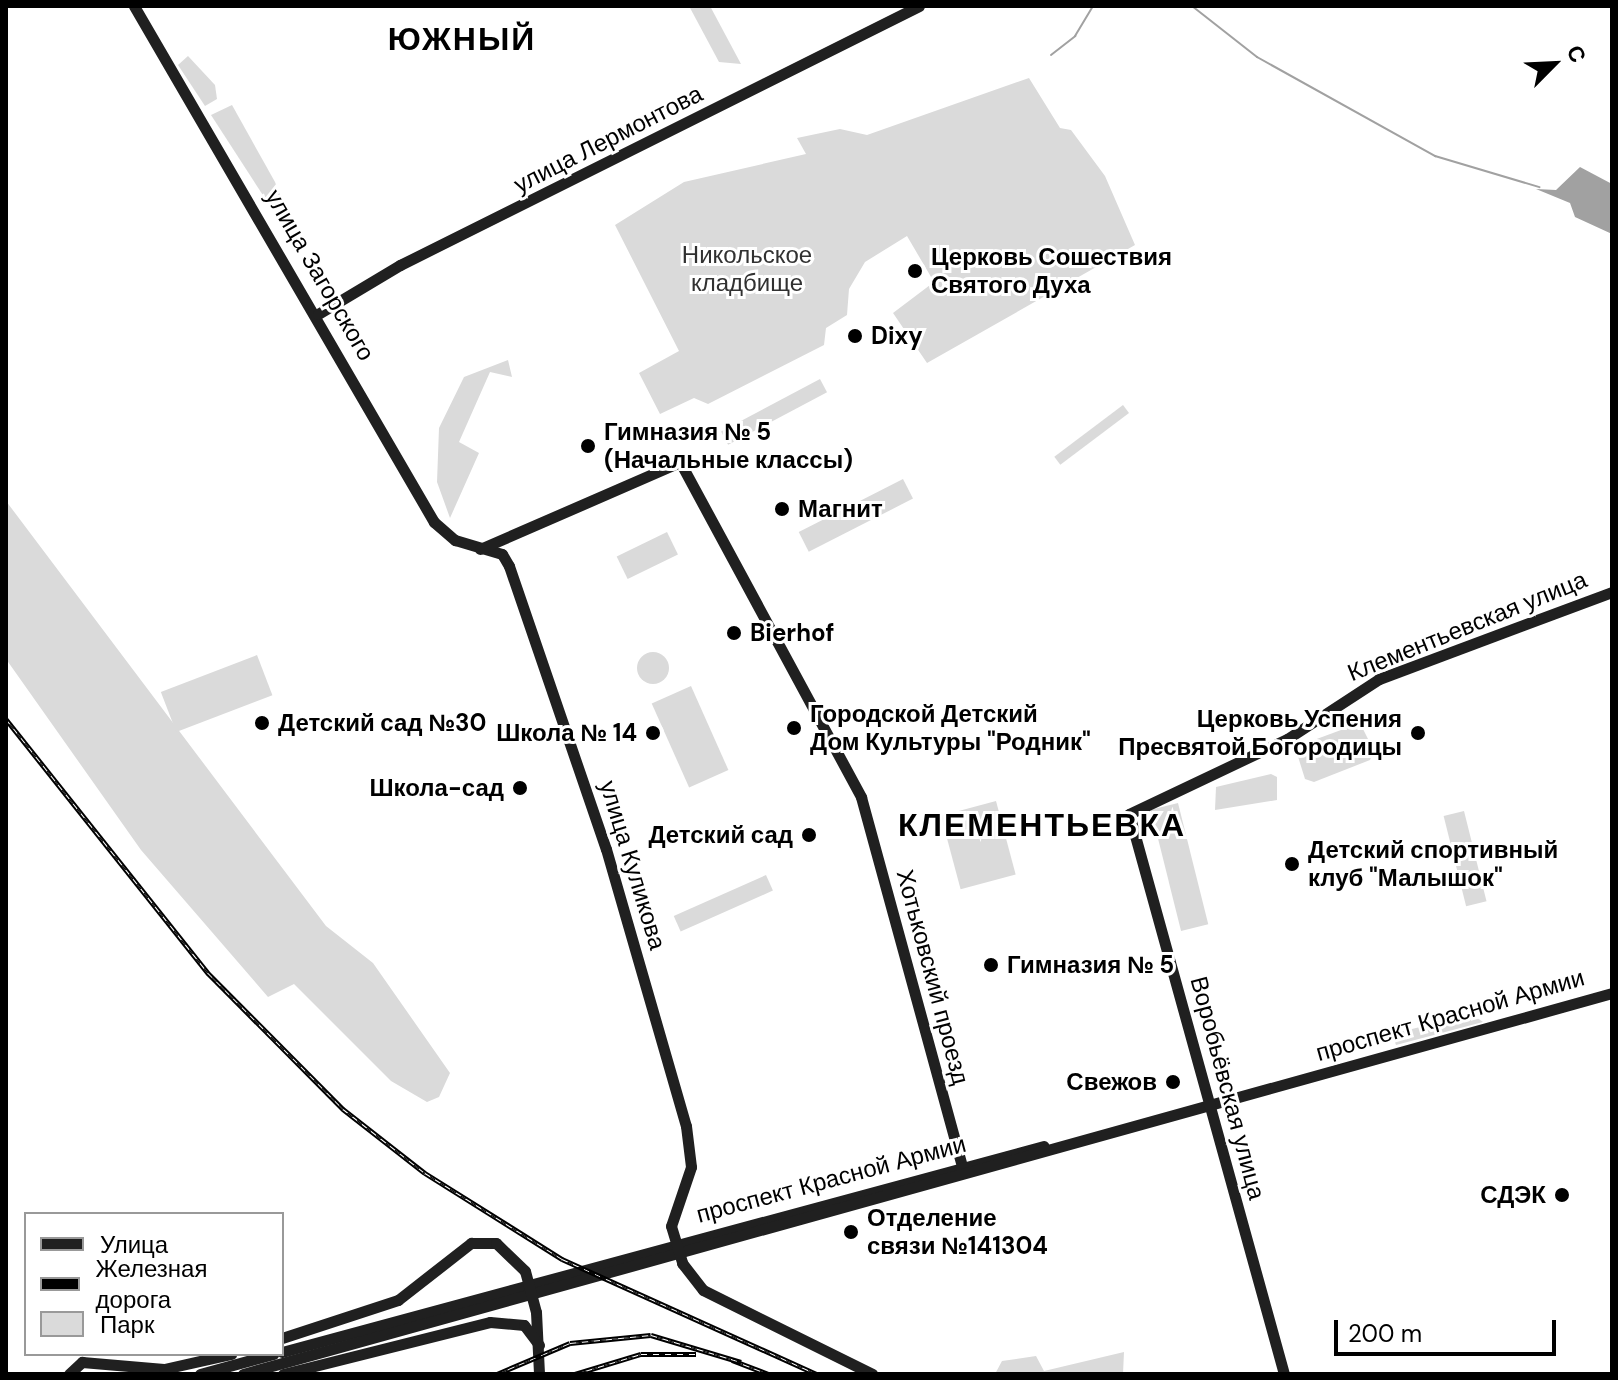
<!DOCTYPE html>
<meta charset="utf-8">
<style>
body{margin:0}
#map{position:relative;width:1618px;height:1380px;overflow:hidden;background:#fff;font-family:"DM Sans",sans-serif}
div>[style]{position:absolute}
.green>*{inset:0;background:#dadada;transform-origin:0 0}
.round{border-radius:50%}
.water>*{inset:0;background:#a1a1a1}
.stream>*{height:2px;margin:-1px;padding:0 1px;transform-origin:1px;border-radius:1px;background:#a1a1a1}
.secondary>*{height:11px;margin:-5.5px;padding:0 5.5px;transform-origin:5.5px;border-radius:5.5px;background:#202020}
.rail>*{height:5px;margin-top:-2.5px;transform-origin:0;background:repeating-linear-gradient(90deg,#fff 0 6px,#000 0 12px);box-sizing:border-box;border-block:2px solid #000}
.secondary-bridge>*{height:11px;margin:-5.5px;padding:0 5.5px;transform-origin:5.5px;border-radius:5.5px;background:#202020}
.dots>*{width:22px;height:22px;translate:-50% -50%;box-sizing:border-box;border:4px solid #fff;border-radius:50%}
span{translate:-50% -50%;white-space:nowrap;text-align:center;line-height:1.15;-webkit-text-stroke:6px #fff;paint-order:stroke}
.street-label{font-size:24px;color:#000}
.park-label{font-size:24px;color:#313131}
.poi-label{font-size:24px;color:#000;font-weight:700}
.left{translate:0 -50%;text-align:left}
.right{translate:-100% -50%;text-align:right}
.district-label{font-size:32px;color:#000;font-weight:700;letter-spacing:2px}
.frame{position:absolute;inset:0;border:8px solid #000;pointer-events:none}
.legend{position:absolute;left:24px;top:1212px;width:260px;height:144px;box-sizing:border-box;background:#fff;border:2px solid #999;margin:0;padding:10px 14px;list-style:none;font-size:24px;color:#000}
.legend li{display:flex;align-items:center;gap:16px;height:40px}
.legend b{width:40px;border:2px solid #999}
.north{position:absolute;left:1514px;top:24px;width:80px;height:80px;-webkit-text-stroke:6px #fff;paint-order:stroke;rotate:66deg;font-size:22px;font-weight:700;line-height:32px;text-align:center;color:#000}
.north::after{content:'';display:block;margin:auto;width:28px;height:36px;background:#000;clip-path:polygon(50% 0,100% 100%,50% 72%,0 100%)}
.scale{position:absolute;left:1334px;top:1320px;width:222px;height:36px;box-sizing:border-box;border:4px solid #000;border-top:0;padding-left:10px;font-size:24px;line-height:28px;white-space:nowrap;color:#000;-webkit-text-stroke:6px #fff;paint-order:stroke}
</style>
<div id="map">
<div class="green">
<i style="clip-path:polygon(689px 6px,710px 6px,741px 64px,719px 62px)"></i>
<i style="clip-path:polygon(188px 56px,215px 85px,217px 99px,205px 106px,178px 65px)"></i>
<i style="clip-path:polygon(1029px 78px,1060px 128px,1071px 130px,1105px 176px,1135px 245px,927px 363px,893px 313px,934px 282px,907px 236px,865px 262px,849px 289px,847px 315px,826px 328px,824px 345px,708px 404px,694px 398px,660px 414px,639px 373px,679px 351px,615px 225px,684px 182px,806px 154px,797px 138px,840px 129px,867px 135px)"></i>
<i style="clip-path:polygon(232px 105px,275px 182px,280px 195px,268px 203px,211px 115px)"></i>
<i style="clip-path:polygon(508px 360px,512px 377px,490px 372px,459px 442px,479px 453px,450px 518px,437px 482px,439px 428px,464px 377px)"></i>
<i style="left:820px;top:379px;width:15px;height:112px;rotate:62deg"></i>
<i style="left:1123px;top:405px;width:10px;height:86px;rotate:53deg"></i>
<i style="left:903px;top:479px;width:22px;height:117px;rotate:63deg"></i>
<i style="clip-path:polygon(6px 501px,326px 926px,373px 963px,450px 1073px,439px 1097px,427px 1102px,391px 1081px,294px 984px,268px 997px,141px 850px,6px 659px)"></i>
<i style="left:667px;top:532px;width:25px;height:56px;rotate:64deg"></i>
<i class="round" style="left:637px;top:652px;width:32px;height:32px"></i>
<i style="left:257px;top:655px;width:43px;height:103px;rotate:69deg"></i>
<i style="left:691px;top:686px;width:92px;height:43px;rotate:66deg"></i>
<i style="clip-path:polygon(1360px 723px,1374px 751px,1370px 760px,1314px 782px,1305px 779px,1295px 747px)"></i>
<i style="clip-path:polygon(1271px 774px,1277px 777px,1277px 800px,1215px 810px,1216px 787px)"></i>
<i style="left:996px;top:801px;width:76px;height:57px;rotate:75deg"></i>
<i style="left:1178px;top:803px;width:125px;height:28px;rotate:76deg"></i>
<i style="left:1464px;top:811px;width:93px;height:21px;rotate:76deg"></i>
<i style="left:766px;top:875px;width:17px;height:101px;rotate:66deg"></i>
<i style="clip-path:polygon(1472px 1014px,1483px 1022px,1396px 1045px,1392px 1034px)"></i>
<i style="clip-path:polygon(1124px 1352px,1123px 1374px,995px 1374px,1002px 1361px,1036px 1356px,1044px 1371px)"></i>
</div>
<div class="water">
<i style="clip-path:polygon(1580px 167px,1612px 184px,1612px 234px,1575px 217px,1570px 203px,1536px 189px,1556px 190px)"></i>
</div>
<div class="stream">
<i style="left:1192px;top:6px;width:83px;rotate:38.1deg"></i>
<i style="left:1257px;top:57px;width:204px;rotate:29.1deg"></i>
<i style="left:1435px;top:156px;width:109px;rotate:16.6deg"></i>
<i style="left:1051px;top:55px;width:31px;rotate:-38deg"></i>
<i style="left:1075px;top:36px;width:35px;rotate:-59deg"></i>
</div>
<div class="secondary">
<i style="left:134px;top:6px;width:597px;rotate:59.83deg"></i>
<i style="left:434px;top:522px;width:28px;rotate:41deg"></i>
<i style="left:455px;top:540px;width:49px;rotate:16.6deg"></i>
<i style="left:502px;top:554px;width:14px;rotate:60deg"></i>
<i style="left:509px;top:566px;width:299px;rotate:71.1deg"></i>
<i style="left:606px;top:849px;width:288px;rotate:73.9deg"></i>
<i style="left:686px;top:1126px;width:41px;rotate:83deg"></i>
<i style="left:691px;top:1167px;width:62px;rotate:108.7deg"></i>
<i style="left:318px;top:314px;width:96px;rotate:-30.9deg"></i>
<i style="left:400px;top:265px;width:580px;rotate:-26.52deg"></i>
<i style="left:480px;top:549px;width:218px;rotate:-23.5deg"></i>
<i style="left:680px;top:462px;width:381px;rotate:61.6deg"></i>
<i style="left:861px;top:797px;width:383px;rotate:74.7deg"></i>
<i style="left:682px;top:1263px;width:34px;rotate:52deg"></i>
<i style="left:703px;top:1290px;width:189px;rotate:26.4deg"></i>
<i style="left:536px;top:1312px;width:62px;rotate:87.2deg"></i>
<i style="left:282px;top:1338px;width:122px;rotate:-18.1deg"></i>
<i style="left:398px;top:1300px;width:93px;rotate:-38deg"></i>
<i style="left:471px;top:1243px;width:25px"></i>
<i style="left:496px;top:1243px;width:40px;rotate:44deg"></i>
<i style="left:282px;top:1352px;width:789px;rotate:-15.13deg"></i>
<i style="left:69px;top:1374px;width:18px;rotate:-43deg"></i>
<i style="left:82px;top:1362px;width:82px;rotate:4.9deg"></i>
<i style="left:164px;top:1369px;width:69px;rotate:-12.6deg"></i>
<i style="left:200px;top:1374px;width:76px;rotate:-15.3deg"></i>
<i style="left:243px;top:1374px;width:1421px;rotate:-15.55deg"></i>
<i style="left:283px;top:1374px;width:213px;rotate:-14.1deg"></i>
<i style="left:490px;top:1322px;width:34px;rotate:5deg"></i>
<i style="left:524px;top:1325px;width:25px;rotate:53deg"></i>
<i style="left:1284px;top:1374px;width:581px;rotate:-105.47deg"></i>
<i style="left:1129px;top:814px;width:175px;rotate:-25.4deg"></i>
<i style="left:1287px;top:739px;width:110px;rotate:-33.1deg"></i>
<i style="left:1379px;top:679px;width:249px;rotate:-20.5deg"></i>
</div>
<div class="rail">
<i style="left:6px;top:719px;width:325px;rotate:51.5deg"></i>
<i style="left:208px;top:973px;width:192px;rotate:45.2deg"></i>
<i style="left:343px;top:1109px;width:104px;rotate:38deg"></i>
<i style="left:425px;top:1173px;width:162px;rotate:32.1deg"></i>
<i style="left:562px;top:1259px;width:280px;rotate:24.3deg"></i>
<i style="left:732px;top:1360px;width:40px;rotate:21deg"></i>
<i style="left:497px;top:1374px;width:79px;rotate:-23deg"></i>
<i style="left:570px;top:1343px;width:81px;rotate:-5.6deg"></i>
<i style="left:651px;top:1335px;width:94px;rotate:16.7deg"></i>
<i style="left:575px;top:1374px;width:69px;rotate:-16.9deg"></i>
<i style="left:641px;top:1354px;width:55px"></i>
</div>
<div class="secondary-bridge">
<i style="left:671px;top:1226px;width:39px;rotate:73deg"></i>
<i style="left:525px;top:1271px;width:42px;rotate:75deg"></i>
</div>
<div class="dots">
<i style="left:915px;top:271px;background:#000"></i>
<i style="left:855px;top:336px;background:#000"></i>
<i style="left:588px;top:446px;background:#000"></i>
<i style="left:782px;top:509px;background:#000"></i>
<i style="left:734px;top:633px;background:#000"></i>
<i style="left:262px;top:723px;background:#000"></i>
<i style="left:794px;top:728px;background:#000"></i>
<i style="left:653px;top:733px;background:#000"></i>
<i style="left:1418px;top:733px;background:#000"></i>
<i style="left:520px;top:788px;background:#000"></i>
<i style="left:809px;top:835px;background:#000"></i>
<i style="left:1292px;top:864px;background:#000"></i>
<i style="left:991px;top:965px;background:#000"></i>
<i style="left:1173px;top:1082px;background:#000"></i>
<i style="left:1562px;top:1195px;background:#000"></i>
<i style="left:851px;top:1232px;background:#000"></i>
</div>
<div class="street-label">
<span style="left:608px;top:139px;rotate:-27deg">улица Лермонтова</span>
<span style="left:320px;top:275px;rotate:60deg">улица Загорского</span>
<span style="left:1467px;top:626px;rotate:-22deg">Клементьевская улица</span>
<span style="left:633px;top:865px;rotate:73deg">улица Куликова</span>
<span style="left:933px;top:977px;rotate:75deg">Хотьковский проезд</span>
<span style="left:1450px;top:1015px;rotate:-16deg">проспект Красной Армии</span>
<span style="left:1228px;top:1088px;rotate:75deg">Воробьёвская улица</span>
<span style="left:831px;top:1179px;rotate:-15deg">проспект Красной Армии</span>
</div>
<div class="park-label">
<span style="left:747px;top:269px">Никольское<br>кладбище</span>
</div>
<div class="poi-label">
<span class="left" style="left:931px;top:271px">Церковь Сошествия<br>Святого Духа</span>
<span class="left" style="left:871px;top:336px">Dixy</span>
<span class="left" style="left:604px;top:446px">Гимназия № 5<br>(Начальные классы)</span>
<span class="left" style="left:798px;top:509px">Магнит</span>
<span class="left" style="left:750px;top:633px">Bierhof</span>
<span class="left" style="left:810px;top:728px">Городской Детский<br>Дом Культуры "Родник"</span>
<span class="right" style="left:1402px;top:733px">Церковь Успения<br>Пресвятой Богородицы</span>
<span class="left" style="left:278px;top:723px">Детский сад №30</span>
<span class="right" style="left:637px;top:733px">Школа № 14</span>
<span class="right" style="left:504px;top:788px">Школа-сад</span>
<span class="right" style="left:793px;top:835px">Детский сад</span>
<span class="left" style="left:1308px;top:864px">Детский спортивный<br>клуб "Малышок"</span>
<span class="left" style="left:1007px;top:965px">Гимназия № 5</span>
<span class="right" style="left:1157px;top:1082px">Свежов</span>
<span class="right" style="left:1546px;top:1195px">СДЭК</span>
<span class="left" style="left:867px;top:1232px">Отделение<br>связи №141304</span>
</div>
<div class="district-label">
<span style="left:462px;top:39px">ЮЖНЫЙ</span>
<span style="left:1042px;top:825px">КЛЕМЕНТЬЕВКА</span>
</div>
<div class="frame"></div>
<ul class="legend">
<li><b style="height:10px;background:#202020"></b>Улица</li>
<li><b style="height:10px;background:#000"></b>Железная дорога</li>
<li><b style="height:22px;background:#dadada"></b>Парк</li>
</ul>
<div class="north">С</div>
<div class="scale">200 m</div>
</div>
